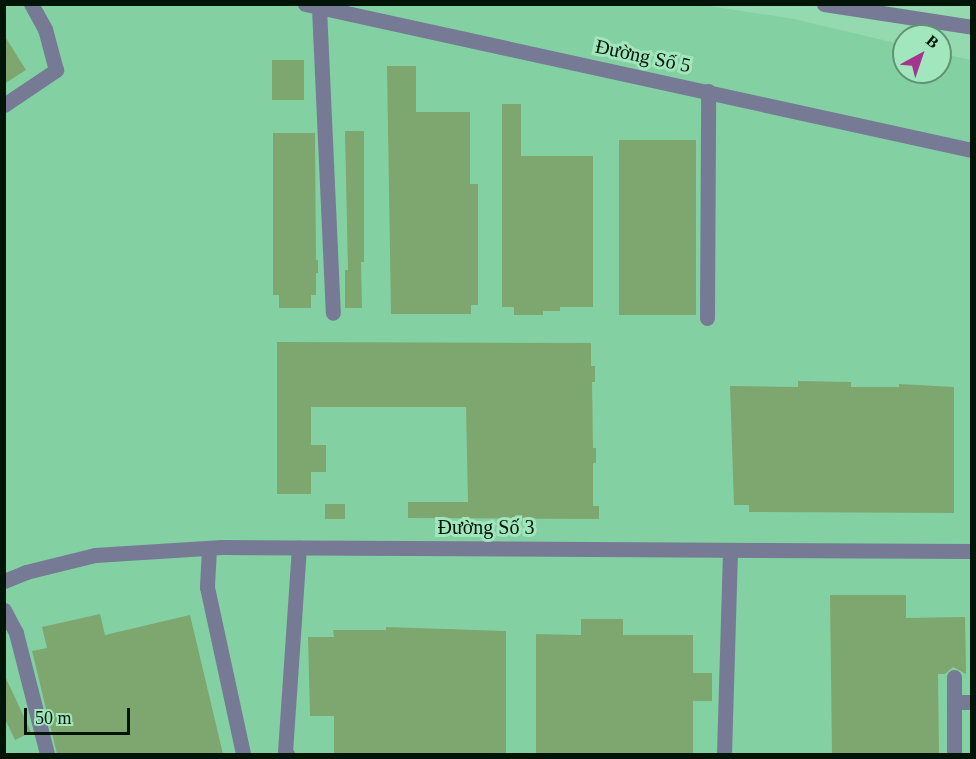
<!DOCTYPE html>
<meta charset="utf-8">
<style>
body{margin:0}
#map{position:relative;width:976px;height:759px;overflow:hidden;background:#94d9b0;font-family:Georgia,serif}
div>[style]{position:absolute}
.built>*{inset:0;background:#83d0a3}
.building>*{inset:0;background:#7ea76f;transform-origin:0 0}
.minor>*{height:15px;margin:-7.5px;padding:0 7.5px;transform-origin:7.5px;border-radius:7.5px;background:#767a95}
span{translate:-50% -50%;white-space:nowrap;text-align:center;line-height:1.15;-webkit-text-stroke:6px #a1e6bc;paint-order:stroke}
.street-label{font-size:20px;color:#001507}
.frame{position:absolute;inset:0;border:6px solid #001507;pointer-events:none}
.north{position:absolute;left:892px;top:24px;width:60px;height:60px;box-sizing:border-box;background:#a1e6bc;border:2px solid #619274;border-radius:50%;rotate:40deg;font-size:16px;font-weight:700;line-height:24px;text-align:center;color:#001507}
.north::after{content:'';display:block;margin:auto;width:21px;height:27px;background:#a6338e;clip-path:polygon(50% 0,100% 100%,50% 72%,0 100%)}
.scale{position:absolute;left:24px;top:708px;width:106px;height:27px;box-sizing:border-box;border:3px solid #001507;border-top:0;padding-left:8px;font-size:18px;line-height:21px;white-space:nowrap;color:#001507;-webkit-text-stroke:4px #a1e6bc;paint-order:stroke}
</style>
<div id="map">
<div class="built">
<i style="clip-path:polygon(4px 5px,703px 5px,794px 19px,904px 45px,904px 72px,940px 72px,940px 53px,971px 60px,971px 754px,5px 754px)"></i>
</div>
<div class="building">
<i style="clip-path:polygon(4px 35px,26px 70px,4px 84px)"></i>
<i style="left:272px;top:60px;width:32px;height:40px"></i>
<i style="clip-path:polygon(387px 66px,416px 66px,416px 112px,470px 112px,470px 184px,478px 184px,478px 305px,471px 305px,471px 314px,391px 314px)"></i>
<i style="clip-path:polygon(502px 104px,521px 104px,521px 156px,593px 156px,593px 307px,560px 307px,560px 311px,543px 311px,543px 315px,514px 315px,514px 307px,502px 307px)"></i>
<i style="clip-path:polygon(345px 131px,364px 131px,364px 262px,361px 262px,362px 308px,345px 308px,345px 270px,348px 270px)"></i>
<i style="clip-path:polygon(273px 133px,315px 133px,316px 260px,318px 260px,318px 273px,316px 273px,316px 295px,311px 295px,311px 308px,279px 308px,279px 295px,273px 295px)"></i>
<i style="left:619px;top:140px;width:77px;height:175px"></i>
<i style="clip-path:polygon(277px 342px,591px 343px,591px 366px,595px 366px,595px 382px,592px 382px,593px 448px,596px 448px,596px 463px,593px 463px,593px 506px,599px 506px,599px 519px,408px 518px,408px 502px,468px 502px,466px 407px,311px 407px,311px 445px,326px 445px,326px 472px,311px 472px,311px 494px,277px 494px)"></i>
<i style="clip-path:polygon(798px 381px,851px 382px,851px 387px,899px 387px,899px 384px,954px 387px,954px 513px,749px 512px,749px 505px,734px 505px,730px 386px,798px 387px)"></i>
<i style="left:325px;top:504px;width:20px;height:15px"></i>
<i style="clip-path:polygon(830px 595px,906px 595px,906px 618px,965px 617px,966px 674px,953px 667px,945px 674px,938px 674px,939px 754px,832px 754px)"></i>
<i style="clip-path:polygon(100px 614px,105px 635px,190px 615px,223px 754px,57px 754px,32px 651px,47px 648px,42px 627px)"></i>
<i style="clip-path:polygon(581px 619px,623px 619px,623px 635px,693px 635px,693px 673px,712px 673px,712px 701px,693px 701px,693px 754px,536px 754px,536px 634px,581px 635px)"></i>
<i style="clip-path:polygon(386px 627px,506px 631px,506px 754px,334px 754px,334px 716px,310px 716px,308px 637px,334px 637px,333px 630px,386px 630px)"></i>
<i style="clip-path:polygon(4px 674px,31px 732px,15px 740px,4px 717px)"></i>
</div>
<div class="minor">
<i style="left:305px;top:4px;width:683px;rotate:12.35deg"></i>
<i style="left:824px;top:4px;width:150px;rotate:8.8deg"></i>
<i style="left:319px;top:8px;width:305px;rotate:87.4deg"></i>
<i style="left:4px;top:105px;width:63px;rotate:-33.9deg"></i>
<i style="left:56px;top:70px;width:42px;rotate:-105deg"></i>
<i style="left:45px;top:29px;width:29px;rotate:-119deg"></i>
<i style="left:707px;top:318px;width:227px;rotate:-89.7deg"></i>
<i style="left:209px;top:548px;width:39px;rotate:93deg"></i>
<i style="left:207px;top:587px;width:171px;rotate:77.8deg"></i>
<i style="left:4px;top:581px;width:24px;rotate:-22deg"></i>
<i style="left:26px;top:572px;width:71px;rotate:-13.8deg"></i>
<i style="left:95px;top:555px;width:127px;rotate:-3.6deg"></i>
<i style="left:222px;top:547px;width:750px;rotate:0.31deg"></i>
<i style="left:4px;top:610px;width:26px;rotate:62deg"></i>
<i style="left:16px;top:633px;width:125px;rotate:75.6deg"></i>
<i style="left:954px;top:677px;width:77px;rotate:90deg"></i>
<i style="left:954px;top:702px;width:18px"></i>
<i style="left:287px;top:754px;width:3px;rotate:-135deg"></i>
<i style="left:285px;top:752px;width:205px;rotate:-86.1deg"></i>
<i style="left:724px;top:754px;width:204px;rotate:-88.3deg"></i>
</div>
<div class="street-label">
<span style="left:643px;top:56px;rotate:12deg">Đường Số 5</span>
<span style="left:486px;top:527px">Đường Số 3</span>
</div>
<div class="frame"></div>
<div class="north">B</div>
<div class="scale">50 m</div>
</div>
